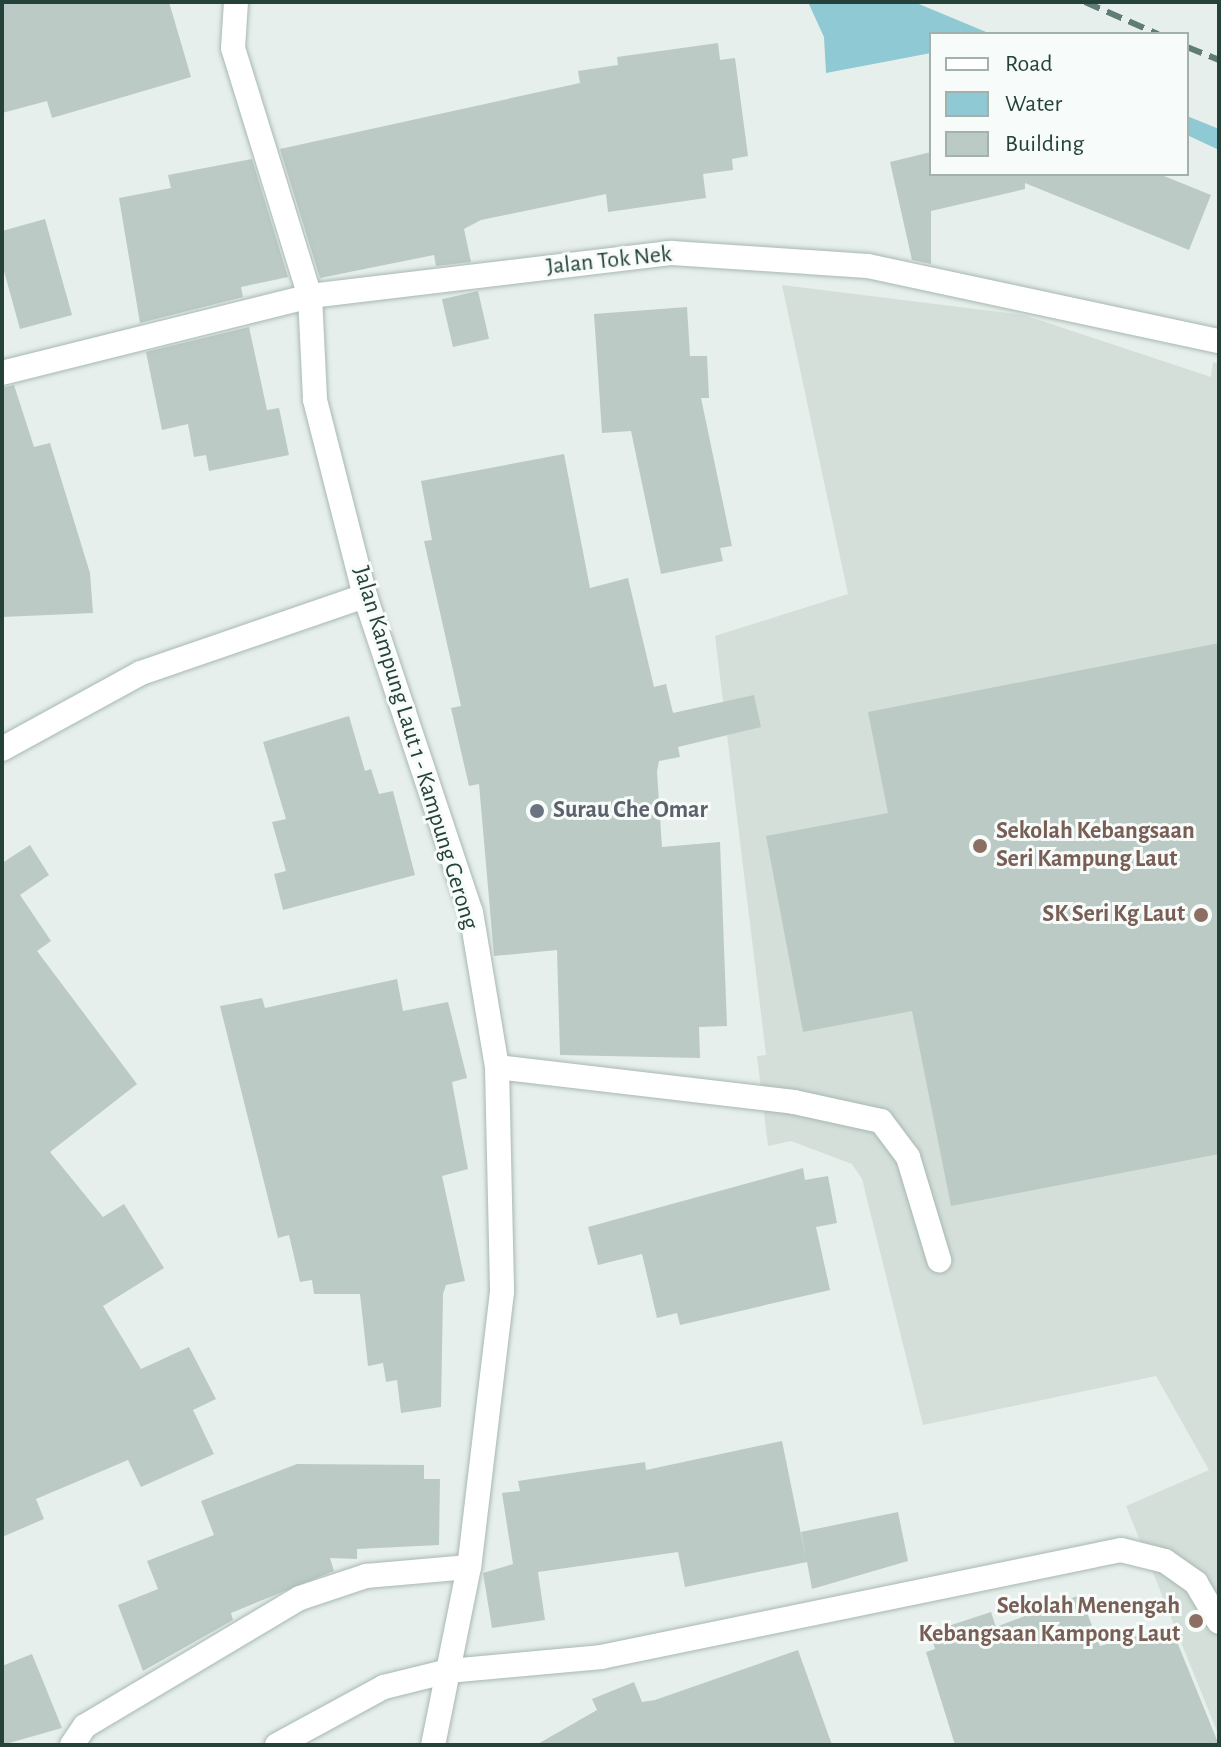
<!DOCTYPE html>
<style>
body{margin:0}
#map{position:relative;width:1221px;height:1747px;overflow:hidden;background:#e6efeb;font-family:"Alegreya Sans",sans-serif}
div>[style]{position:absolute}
.built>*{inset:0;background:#d4dfda}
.water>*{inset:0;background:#8ec9d4}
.building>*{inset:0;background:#bbcac4;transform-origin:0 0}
.roads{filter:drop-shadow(0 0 2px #a8b8b2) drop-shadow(0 0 2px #a8b8b2)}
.service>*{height:24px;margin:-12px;padding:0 12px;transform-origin:12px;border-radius:12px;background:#fff}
.minor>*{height:24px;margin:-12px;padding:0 12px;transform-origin:12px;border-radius:12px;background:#fff}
.rail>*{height:6px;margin-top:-3px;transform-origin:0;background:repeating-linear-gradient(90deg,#5f7d75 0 16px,transparent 0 24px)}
.dots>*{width:22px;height:22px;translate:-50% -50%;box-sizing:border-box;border:4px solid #f7fbf9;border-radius:50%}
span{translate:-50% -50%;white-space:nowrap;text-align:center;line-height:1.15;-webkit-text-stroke:6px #f7fbf9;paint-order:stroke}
.street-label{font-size:24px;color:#24423a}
.worship-label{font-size:24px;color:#5b616d;font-weight:700}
.left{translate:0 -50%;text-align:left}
.education-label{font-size:24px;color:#785e54;font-weight:700}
.right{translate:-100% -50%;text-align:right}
.frame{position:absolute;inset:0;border:4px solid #24423a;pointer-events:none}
.legend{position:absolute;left:929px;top:32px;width:260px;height:144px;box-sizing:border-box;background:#f7fbf9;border:2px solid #a3b1ad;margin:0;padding:10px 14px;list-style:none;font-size:24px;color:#24423a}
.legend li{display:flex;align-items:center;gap:16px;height:40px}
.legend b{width:40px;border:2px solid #a3b1ad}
</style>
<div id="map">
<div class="built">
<i style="clip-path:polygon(782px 285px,1024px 315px,1211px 377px,1213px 362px,1219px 364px,1219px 1736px,1126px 1506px,1209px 1470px,1156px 1376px,923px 1425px,862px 1179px,852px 1164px,791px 1141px,768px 1146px,757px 1056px,766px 1055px,715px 636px,848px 594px)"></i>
</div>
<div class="water">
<i style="clip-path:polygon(808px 2px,914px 2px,991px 34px,931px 34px,931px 53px,826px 73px,824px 37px)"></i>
<i style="clip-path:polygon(1187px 116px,1219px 129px,1219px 150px,1187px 135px)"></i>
</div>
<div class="building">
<i style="clip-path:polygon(2px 2px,169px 2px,191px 77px,52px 118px,47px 101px,2px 113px)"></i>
<i style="clip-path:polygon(718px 43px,720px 60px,735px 58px,748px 156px,732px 159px,733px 170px,703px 174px,706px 198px,608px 212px,606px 194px,481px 220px,464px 229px,471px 262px,436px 266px,434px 255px,320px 278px,280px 149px,580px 83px,578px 71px,618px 65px,617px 57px)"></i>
<i style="clip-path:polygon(931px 152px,931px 174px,1159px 174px,1211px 195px,1189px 250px,1025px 183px,1025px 189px,931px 211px,931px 264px,912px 260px,890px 162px)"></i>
<i style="clip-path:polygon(252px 159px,288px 277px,241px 287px,243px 297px,140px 323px,119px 198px,171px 188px,168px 175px)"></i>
<i style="clip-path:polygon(45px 219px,72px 315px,20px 329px,2px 264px,2px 231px)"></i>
<i style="left:478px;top:291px;width:49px;height:37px;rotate:77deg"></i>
<i style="clip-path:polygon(687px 307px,690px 356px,707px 356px,709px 398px,701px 398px,732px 546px,720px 548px,723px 561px,661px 574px,631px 431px,602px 433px,594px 314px)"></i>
<i style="clip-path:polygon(249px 327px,267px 410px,279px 408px,289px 455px,209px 471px,206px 455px,194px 457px,188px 424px,162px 430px,146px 352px)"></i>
<i style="clip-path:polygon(14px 385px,34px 447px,50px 443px,90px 573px,93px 613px,2px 617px,2px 388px)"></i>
<i style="clip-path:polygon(564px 454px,590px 588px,628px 578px,654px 687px,666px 684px,673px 713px,754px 695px,761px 727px,678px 747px,680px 757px,659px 761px,657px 772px,662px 847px,720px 842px,727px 1026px,699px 1027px,700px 1058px,560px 1055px,557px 950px,494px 956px,479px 784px,469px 786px,451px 708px,461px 706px,424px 541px,432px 540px,421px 481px)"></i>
<i style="clip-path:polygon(1219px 643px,1219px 1154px,951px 1206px,912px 1011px,803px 1032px,766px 836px,888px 813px,868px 712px)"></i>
<i style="clip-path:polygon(349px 716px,365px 771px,371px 769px,379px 794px,393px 791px,415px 875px,283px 910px,274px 874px,286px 871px,272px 822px,286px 819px,263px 742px)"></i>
<i style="clip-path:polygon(30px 845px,49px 875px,20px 895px,51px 941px,37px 951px,137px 1084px,50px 1152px,103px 1217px,124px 1204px,164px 1268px,103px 1306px,141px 1369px,189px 1347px,216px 1399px,193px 1410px,214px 1454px,141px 1487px,128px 1460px,36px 1499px,44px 1519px,2px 1537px,2px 863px)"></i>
<i style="clip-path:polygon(397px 979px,403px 1011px,448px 1002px,467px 1078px,452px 1082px,468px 1169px,442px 1176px,465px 1281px,446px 1285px,443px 1294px,441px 1407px,401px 1413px,397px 1380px,386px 1382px,383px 1363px,368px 1366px,360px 1294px,314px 1294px,312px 1280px,300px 1282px,289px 1235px,278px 1238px,220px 1006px,262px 998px,265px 1008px)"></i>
<i style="clip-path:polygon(803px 1168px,805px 1180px,828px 1176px,837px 1223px,816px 1227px,830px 1290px,680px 1325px,677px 1313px,657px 1318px,642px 1254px,598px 1265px,588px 1227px)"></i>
<i style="clip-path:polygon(782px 1441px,806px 1559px,801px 1532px,898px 1512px,908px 1561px,812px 1589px,807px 1562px,685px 1587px,678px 1552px,538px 1572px,545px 1620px,492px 1628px,483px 1573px,513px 1564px,502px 1493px,520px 1491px,518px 1481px,645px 1462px,646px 1470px)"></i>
<i style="clip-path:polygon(297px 1464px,424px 1465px,424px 1479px,440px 1479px,439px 1545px,357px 1549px,357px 1559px,330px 1558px,334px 1571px,231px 1613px,233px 1620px,143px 1671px,118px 1605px,158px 1589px,147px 1561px,214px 1535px,201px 1501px)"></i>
<i style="clip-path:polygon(1080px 1595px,1100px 1646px,1171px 1627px,1219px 1745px,955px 1745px,926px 1652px,935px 1649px,930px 1632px,991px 1612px,996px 1627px)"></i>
<i style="clip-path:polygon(798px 1650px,832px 1745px,536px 1745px,597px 1710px,592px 1699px,634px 1682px,642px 1702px,655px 1700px)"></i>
<i style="clip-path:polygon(32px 1654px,62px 1728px,2px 1745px,2px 1666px)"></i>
</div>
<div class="roads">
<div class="service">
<i style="left:497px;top:1067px;width:299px;rotate:6.7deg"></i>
<i style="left:794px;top:1102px;width:89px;rotate:12.3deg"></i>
<i style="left:881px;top:1121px;width:45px;rotate:53.1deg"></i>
<i style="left:908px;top:1157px;width:108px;rotate:73.2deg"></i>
</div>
<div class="minor">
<i style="left:236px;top:2px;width:46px;rotate:93.7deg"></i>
<i style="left:233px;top:48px;width:260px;rotate:72.8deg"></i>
<i style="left:310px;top:296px;width:104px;rotate:87.2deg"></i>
<i style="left:315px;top:400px;width:202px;rotate:75.7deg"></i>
<i style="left:365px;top:596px;width:333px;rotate:71.5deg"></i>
<i style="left:471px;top:912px;width:157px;rotate:80.5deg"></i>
<i style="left:497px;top:1067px;width:225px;rotate:88.7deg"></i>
<i style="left:502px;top:1292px;width:277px;rotate:96.8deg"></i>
<i style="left:469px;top:1567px;width:182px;rotate:101.4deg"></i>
<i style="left:2px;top:373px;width:317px;rotate:-14deg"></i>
<i style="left:310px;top:296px;width:365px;rotate:-6.8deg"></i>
<i style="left:672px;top:253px;width:196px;rotate:3.8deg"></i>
<i style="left:868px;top:266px;width:359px;rotate:12.1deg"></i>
<i style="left:2px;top:749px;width:158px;rotate:-28.7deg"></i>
<i style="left:141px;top:673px;width:237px;rotate:-19deg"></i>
<i style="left:72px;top:1745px;width:23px;rotate:-56deg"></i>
<i style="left:85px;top:1726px;width:250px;rotate:-30.8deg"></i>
<i style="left:300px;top:1598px;width:70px;rotate:-18.4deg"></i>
<i style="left:366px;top:1576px;width:103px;rotate:-5deg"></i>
<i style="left:277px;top:1745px;width:122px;rotate:-28.5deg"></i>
<i style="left:384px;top:1687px;width:66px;rotate:-14deg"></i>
<i style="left:448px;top:1671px;width:154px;rotate:-5.2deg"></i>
<i style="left:601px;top:1657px;width:531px;rotate:-11.63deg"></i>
<i style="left:1121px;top:1550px;width:45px;rotate:14deg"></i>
<i style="left:1165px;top:1561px;width:38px;rotate:35deg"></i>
<i style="left:1196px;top:1583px;width:45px;rotate:59.5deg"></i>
</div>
</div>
<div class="rail">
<i style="left:1085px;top:2px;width:80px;rotate:23.7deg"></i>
<i style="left:1187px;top:47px;width:35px;rotate:22deg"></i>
</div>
<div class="dots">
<i style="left:537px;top:811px;background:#6b7280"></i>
<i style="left:980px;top:846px;background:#8d6e63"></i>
<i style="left:1201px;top:915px;background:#8d6e63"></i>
<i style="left:1196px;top:1621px;background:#8d6e63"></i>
</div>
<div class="street-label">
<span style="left:609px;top:261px;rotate:-6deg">Jalan Tok Nek</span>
<span style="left:415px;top:748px;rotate:73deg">Jalan Kampung Laut 1 - Kampung Gerong</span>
</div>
<div class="worship-label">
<span class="left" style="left:553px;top:811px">Surau Che Omar</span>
</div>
<div class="education-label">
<span class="left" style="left:996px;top:846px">Sekolah Kebangsaan<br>Seri Kampung Laut</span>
<span class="right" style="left:1185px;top:915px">SK Seri Kg Laut</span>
<span class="right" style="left:1180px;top:1621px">Sekolah Menengah<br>Kebangsaan Kampong Laut</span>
</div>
<div class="frame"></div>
<ul class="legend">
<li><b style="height:10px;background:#fff"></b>Road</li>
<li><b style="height:22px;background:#8ec9d4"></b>Water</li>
<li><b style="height:22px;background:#bbcac4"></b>Building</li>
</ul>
</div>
